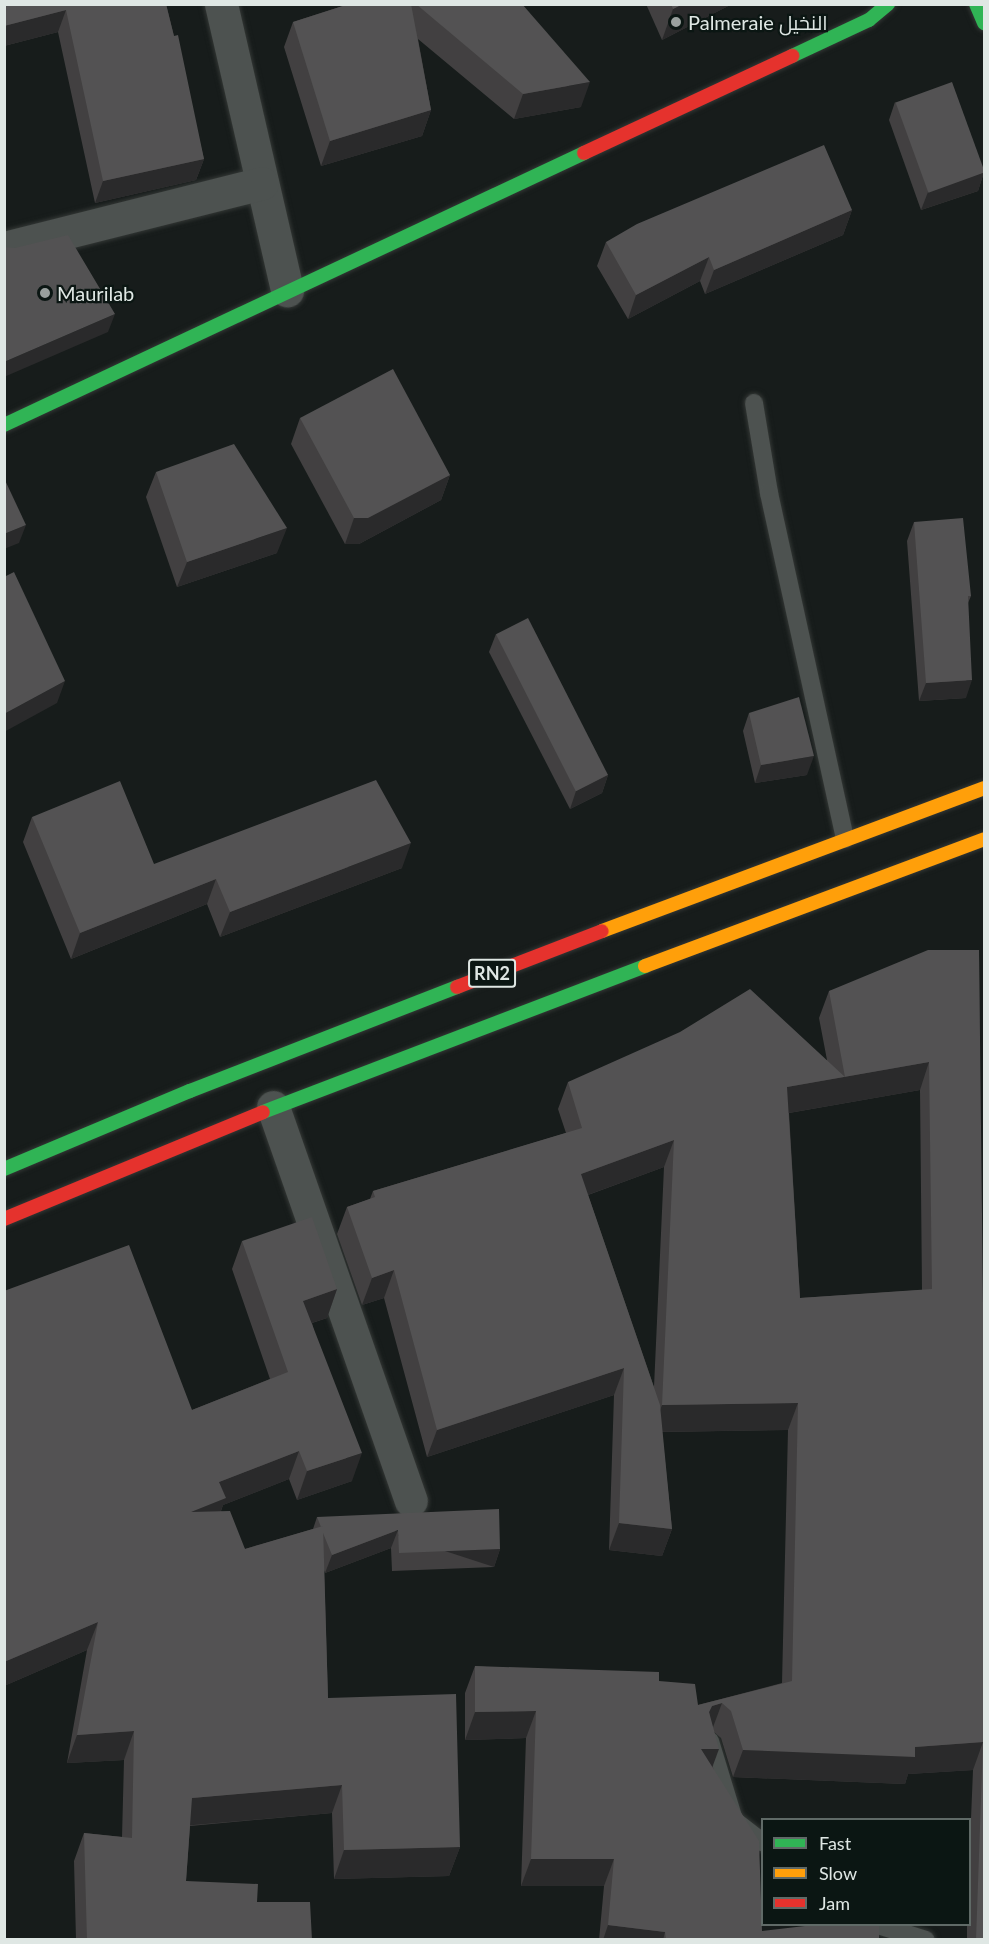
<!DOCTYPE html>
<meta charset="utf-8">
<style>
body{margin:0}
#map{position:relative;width:989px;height:1944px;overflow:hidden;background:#171c1b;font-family:Lato,Cairo,sans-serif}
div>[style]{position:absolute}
.roads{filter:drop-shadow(0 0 2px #333735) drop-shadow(0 0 2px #333735)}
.lane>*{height:18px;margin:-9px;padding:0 9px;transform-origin:9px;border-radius:9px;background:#4d5250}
.street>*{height:33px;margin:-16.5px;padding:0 16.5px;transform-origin:16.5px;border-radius:16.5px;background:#4d5250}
.fast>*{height:14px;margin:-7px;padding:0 7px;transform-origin:7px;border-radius:7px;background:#30b455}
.slow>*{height:14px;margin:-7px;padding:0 7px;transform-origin:7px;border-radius:7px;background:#ff9f0a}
.jam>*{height:14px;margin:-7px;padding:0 7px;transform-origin:7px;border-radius:7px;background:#e5322d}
.wall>*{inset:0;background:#424041}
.shaded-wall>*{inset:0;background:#2a2a2b;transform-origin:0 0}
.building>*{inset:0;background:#535253;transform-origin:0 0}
.dots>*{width:16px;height:16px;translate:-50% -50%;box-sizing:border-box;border:3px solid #0b1613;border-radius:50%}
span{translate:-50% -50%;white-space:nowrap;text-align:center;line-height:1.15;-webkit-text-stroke:4.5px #0b1613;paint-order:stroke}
.shield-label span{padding:2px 4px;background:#0b1613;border:2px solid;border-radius:4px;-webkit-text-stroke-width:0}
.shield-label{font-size:18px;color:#dfe7e4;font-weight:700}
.poi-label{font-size:20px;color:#dfe7e4}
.left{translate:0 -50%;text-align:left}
.frame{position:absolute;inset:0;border:6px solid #dfe7e4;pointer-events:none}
.legend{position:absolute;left:761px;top:1818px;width:210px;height:108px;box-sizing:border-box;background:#0b1613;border:2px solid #606a67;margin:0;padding:8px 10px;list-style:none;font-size:18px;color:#dfe7e4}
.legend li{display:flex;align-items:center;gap:12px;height:30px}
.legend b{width:30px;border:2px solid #606a67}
</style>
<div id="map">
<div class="roads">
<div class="lane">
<i style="left:754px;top:403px;width:91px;rotate:80.5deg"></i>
<i style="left:769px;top:493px;width:354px;rotate:77.6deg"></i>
<i style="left:710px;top:1741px;width:83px;rotate:73.1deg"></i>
<i style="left:734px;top:1820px;width:36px;rotate:38deg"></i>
<i style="left:875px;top:1924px;width:53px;rotate:17.4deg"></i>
</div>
<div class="street">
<i style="left:221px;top:4px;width:294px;rotate:77deg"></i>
<i style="left:4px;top:248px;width:266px;rotate:-14.1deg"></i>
<i style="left:273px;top:1107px;width:417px;rotate:70.7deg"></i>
</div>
<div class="fast">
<i style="left:976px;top:4px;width:21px;rotate:67deg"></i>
<i style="left:792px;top:56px;width:85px;rotate:-25.1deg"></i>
<i style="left:869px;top:20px;width:25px;rotate:-40deg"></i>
<i style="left:4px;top:425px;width:641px;rotate:-25.12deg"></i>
<i style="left:263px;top:1112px;width:409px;rotate:-20.9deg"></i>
<i style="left:4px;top:1169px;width:202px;rotate:-22.8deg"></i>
<i style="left:190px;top:1091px;width:287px;rotate:-21.3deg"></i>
</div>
<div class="slow">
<i style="left:602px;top:931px;width:408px;rotate:-20.5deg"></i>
<i style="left:645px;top:966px;width:362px;rotate:-20.5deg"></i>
</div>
<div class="jam">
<i style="left:584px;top:153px;width:230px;rotate:-25deg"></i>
<i style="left:457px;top:987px;width:155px;rotate:-21.1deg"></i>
<i style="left:4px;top:1219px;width:280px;rotate:-22.4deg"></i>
</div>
</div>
<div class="wall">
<i style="clip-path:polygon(4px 4px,166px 4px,204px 159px,196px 180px,95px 203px,58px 32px,4px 46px)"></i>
<i style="clip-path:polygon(349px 4px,522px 4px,581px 107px,514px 119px,418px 39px,431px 110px,422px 136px,321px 166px,284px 47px,293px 22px)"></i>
<i style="clip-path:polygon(646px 4px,732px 4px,662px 40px)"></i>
<i style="clip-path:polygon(895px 102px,984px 172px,978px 191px,921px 210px,889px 120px)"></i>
<i style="clip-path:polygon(852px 210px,843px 235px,705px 294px,700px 281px,628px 319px,597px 266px,606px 242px)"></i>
<i style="clip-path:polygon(300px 418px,450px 475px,441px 500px,359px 544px,345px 544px,291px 444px)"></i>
<i style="clip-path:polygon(156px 472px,277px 553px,177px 587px,146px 497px)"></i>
<i style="clip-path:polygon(914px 522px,971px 596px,968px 603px,966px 698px,919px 701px,907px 541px)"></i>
<i style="clip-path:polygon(496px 634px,608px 775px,602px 793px,570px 809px,489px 652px)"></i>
<i style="clip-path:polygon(749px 713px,807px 775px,755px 783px,743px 731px)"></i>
<i style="clip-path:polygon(32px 817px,154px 864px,402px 868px,220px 937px,207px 904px,71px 959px,23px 842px)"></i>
<i style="clip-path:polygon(evenodd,979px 950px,984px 1940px,967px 1940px,967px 1924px,969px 1924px,969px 1867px,973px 1770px,908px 1774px,905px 1784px,733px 1777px,721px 1738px,714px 1732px,713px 1767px,762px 1931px,879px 1940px,599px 1940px,604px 1886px,521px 1886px,526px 1738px,465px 1740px,465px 1693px,475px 1666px,659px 1681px,698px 1705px,782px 1683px,788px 1430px,662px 1432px,672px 1529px,662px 1556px,609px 1550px,614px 1395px,427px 1457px,384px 1298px,362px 1305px,337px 1234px,347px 1207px,370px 1199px,373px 1191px,566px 1133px,558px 1109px,568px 1082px,827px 1060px,819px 1018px,829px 991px,979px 950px,920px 1090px,922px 1290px,800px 1298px,789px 1113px,920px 1090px,979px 950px,664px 1167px,654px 1387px,588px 1195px,664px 1167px)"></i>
<i style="clip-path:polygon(242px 1241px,337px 1289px,327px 1318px,312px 1323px,352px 1481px,297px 1500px,289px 1479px,223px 1505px,221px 1511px,245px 1549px,313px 1529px,317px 1517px,500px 1549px,494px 1567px,392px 1571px,391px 1548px,325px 1573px,324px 1570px,328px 1698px,460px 1847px,449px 1876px,334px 1879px,332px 1813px,190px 1826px,186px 1881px,257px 1902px,312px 1940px,76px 1940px,74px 1861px,84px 1833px,122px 1837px,124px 1760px,67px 1763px,87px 1650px,4px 1686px,4px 1291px,192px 1410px,270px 1379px,232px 1269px)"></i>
</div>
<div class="shaded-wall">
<i style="clip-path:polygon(683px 4px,732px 4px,662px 40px,673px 9px)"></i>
<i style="clip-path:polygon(66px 10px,58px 32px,4px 46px,4px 26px)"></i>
<i style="clip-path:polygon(590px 82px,581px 107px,514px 119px,523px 94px)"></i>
<i style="clip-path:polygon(431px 110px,422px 136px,321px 166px,330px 141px)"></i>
<i style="clip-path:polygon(204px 159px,196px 180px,95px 203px,103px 181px)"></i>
<i style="clip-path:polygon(984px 172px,978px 191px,921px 210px,928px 192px)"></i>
<i style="clip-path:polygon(852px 210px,843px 235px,705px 294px,714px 270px)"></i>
<i style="clip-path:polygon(709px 257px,700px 281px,628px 319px,636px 295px)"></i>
<i style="clip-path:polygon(115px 314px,108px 332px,4px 377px,4px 362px)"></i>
<i style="clip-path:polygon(450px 475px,441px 500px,359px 544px,345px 544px,354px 518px)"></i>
<i style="clip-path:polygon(26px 525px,19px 543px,4px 549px,4px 534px)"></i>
<i style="clip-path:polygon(287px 528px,277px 553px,177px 587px,187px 562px)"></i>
<i style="clip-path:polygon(972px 680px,966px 698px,919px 701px,926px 683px)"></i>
<i style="clip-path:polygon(65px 681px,57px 703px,4px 732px,4px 714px)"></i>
<i style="clip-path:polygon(814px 756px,807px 775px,755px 783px,761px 765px)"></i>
<i style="clip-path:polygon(608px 775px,602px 793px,570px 809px,576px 791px)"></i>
<i style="clip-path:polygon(411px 843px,402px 868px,220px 937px,230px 912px)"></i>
<i style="clip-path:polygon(216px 879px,207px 904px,71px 959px,80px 933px)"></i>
<i style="clip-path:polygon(929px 1062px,920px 1090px,777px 1115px,787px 1087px)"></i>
<i style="clip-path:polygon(674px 1140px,664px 1167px,571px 1201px,581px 1174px)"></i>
<i style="clip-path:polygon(394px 1270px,384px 1298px,362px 1305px,372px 1278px)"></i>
<i style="clip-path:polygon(337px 1289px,327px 1318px,293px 1329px,303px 1301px)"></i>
<i style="clip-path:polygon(624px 1368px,614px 1395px,427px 1457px,437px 1430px)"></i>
<i style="clip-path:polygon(798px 1403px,788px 1430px,652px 1432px,662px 1405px)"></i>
<i style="clip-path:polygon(299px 1451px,289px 1479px,223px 1505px,215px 1526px,191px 1512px,219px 1482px)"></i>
<i style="clip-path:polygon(362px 1453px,352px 1481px,297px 1500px,307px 1471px)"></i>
<i style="clip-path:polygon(619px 1523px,672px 1529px,662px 1556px,609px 1550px)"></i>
<i style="clip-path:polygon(398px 1530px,391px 1548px,325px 1573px,332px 1555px)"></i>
<i style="left:500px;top:1549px;width:19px;height:101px;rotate:108deg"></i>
<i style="clip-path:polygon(98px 1622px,87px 1650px,4px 1686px,4px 1662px)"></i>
<i style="clip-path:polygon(722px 1703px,712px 1730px,709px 1712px,712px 1706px)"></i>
<i style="clip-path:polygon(536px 1711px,526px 1738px,465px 1740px,475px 1712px)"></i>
<i style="clip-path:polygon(134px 1731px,124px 1760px,67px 1763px,77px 1735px)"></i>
<i style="clip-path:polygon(983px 1742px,973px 1770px,908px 1774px,905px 1784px,733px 1777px,743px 1750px,915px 1747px)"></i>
<i style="clip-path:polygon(701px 1749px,719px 1749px,709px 1776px)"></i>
<i style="clip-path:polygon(342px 1785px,332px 1813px,182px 1826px,192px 1798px)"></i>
<i style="clip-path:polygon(460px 1847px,449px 1876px,334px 1879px,344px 1850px)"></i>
<i style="clip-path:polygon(531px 1859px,614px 1859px,604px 1886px,521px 1886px)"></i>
<i style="clip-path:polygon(608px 1925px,665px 1932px,663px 1940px,603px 1940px)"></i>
</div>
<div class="building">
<i style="clip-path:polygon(4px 4px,166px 4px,174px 36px,178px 35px,204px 159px,103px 181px,66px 10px,4px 26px)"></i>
<i style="clip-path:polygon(349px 4px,411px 4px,431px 110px,330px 141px,293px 22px)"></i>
<i style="clip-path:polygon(416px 4px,522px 4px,590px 82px,523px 94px)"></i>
<i style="clip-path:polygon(671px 4px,683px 4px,673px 9px)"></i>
<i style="left:952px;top:82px;width:96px;height:60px;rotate:70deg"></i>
<i style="clip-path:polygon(824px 145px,852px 210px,714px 270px,709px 257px,636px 295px,606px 242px,637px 224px)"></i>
<i style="clip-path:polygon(68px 235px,115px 314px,4px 362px,4px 247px,15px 248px)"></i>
<i style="clip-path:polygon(393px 369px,450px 475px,368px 518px,354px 518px,300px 418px)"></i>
<i style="clip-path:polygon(234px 444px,287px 528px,187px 562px,156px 472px)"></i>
<i style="clip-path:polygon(4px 478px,26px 525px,4px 534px)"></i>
<i style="clip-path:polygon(963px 518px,971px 596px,968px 596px,972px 680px,926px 683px,914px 522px)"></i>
<i style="clip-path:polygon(14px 572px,65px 681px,4px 714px,4px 577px)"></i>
<i style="left:528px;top:618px;width:176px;height:36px;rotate:63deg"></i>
<i style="clip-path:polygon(799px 697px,814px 756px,761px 765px,749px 713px)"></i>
<i style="clip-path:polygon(376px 780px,411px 843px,230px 912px,216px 879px,80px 933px,32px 817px,120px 781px,154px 864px)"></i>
<i style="clip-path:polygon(evenodd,928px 950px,979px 950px,984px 1392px,984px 1940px,976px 1940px,983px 1742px,915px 1747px,915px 1757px,743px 1750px,731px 1711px,722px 1703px,712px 1706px,709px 1712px,719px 1749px,701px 1749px,759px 1841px,762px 1931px,822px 1924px,879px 1924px,879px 1940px,666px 1940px,665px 1932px,608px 1925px,614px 1859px,531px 1859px,536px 1711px,475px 1712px,475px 1666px,659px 1672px,659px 1681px,695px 1684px,698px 1705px,792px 1681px,798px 1403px,662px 1405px,674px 1140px,581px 1174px,660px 1405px,672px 1529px,619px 1523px,624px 1368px,437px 1430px,394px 1270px,372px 1278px,347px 1207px,375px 1197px,373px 1191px,582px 1128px,568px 1082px,680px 1032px,750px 989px,845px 1077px,829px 991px,928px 950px,929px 1062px,932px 1289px,800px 1298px,787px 1087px,929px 1062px)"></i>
<i style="clip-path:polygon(312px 1217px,337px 1289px,303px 1301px,362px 1453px,307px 1471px,299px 1451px,219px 1482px,226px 1498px,191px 1512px,230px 1511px,245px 1549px,323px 1526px,328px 1698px,456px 1694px,460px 1847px,344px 1850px,342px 1785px,192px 1798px,186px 1881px,258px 1884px,257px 1902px,310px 1902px,312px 1940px,87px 1940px,84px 1833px,132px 1838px,134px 1731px,77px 1735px,98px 1622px,4px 1662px,4px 1291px,129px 1245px,192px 1410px,288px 1372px,242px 1241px)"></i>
<i style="clip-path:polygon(499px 1509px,500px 1549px,399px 1553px,398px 1530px,332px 1555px,323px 1533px,323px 1526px,321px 1527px,317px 1517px)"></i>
</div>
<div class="dots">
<i style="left:676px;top:22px;background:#99a09e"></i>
<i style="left:45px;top:293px;background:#99a09e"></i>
</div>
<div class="shield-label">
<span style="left:492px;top:973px">RN2</span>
</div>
<div class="poi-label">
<span class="left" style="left:688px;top:22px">Palmeraie النخيل</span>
<span class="left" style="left:57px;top:293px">Maurilab</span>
</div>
<div class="frame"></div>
<ul class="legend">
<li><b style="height:8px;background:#30b455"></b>Fast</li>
<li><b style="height:8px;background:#ff9f0a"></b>Slow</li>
<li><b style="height:8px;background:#e5322d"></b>Jam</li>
</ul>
</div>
